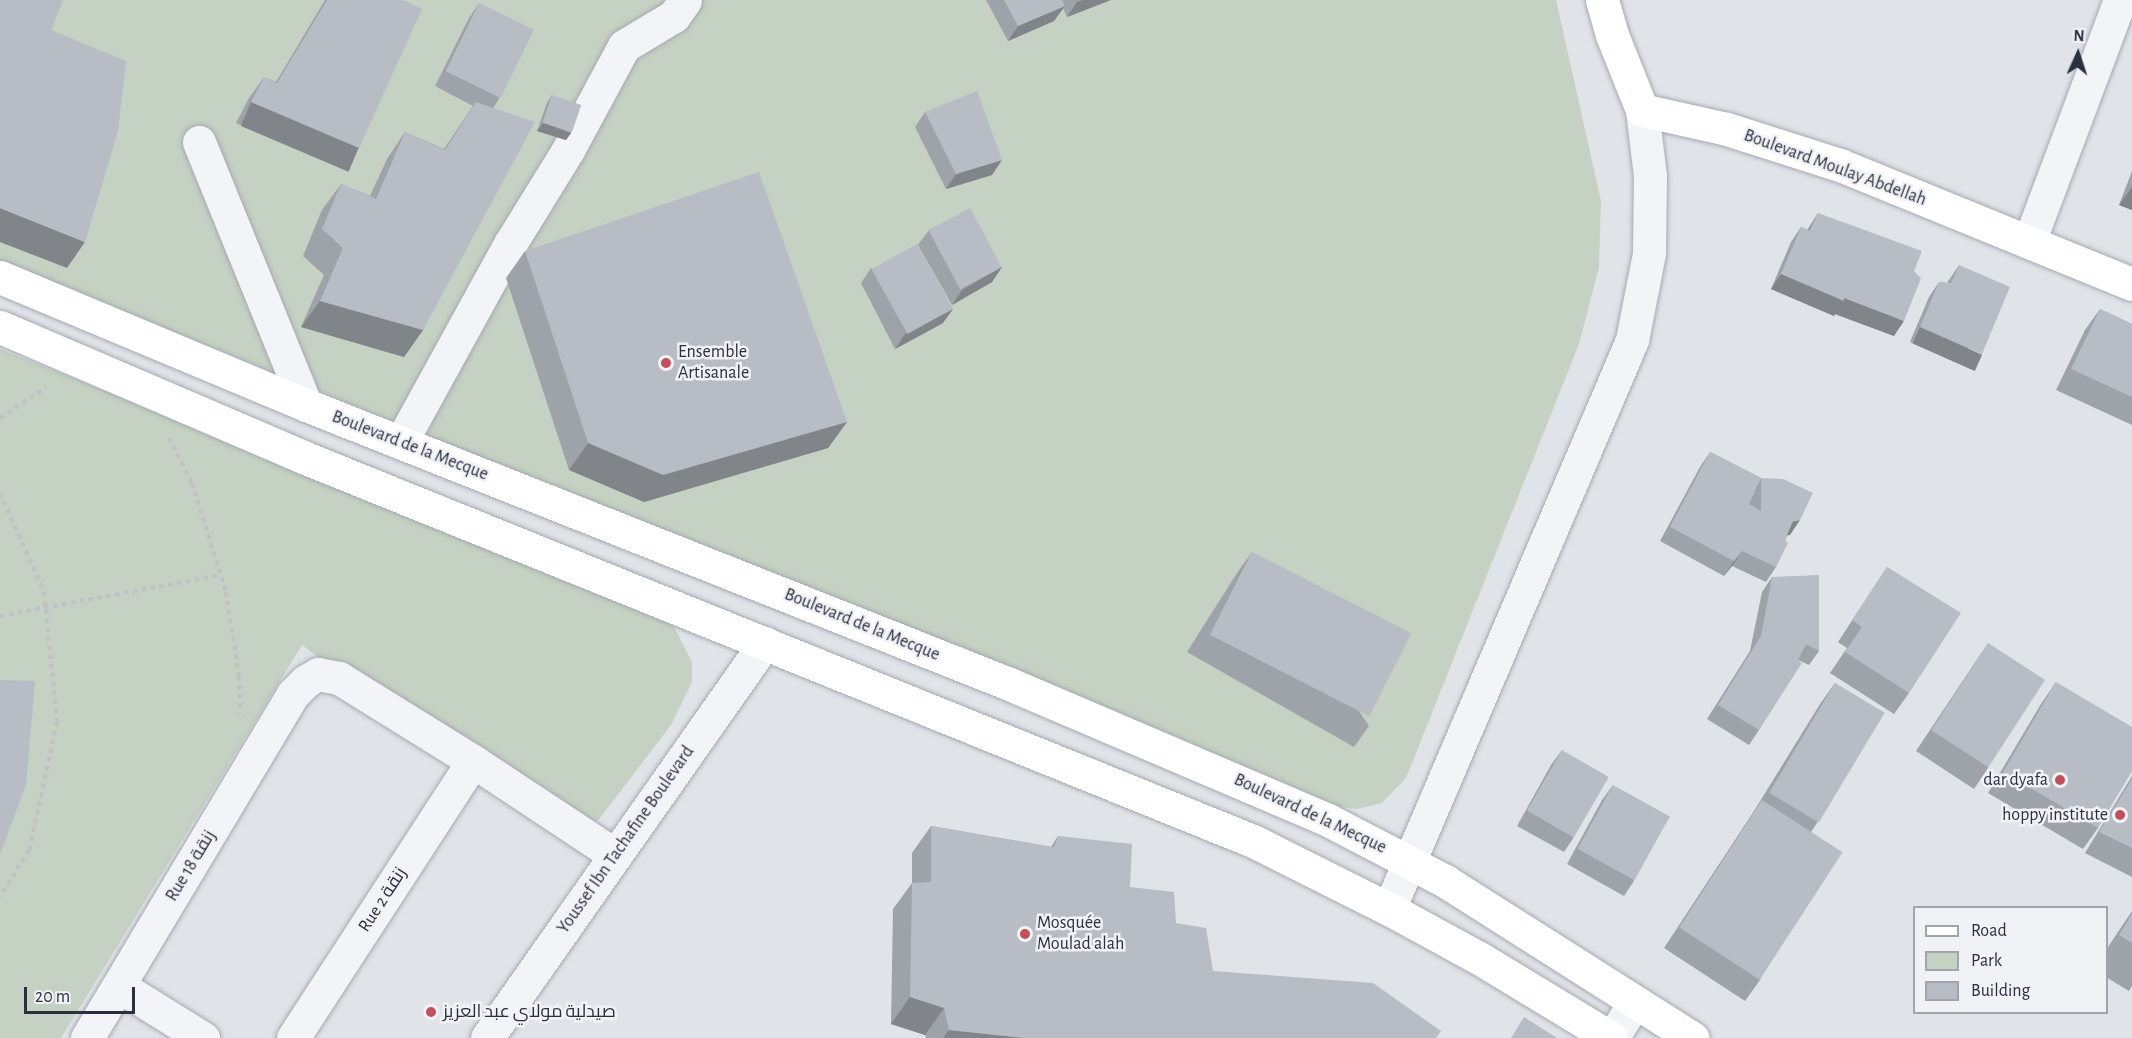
<!DOCTYPE html>
<meta charset="utf-8">
<style>
body{margin:0}
#map{position:relative;width:2132px;height:1038px;overflow:hidden;background:#e0e3e8;font-family:"Alegreya Sans",Cairo,sans-serif}
div>[style]{position:absolute}
.green>*{inset:0;background:#c5d1c2}
.path>*{height:4px;margin-top:-2px;transform-origin:0;background:repeating-linear-gradient(90deg,#bfc1c7 0 4.5px,transparent 0 9px)}
.roads{filter:drop-shadow(0 0 2px #a6aab2) drop-shadow(0 0 2px #a6aab2)}
.minor>*{height:33px;margin:-16.5px;padding:0 16.5px;transform-origin:16.5px;border-radius:16.5px;background:#f3f4f7}
.major>*{height:33px;margin:-16.5px;padding:0 16.5px;transform-origin:16.5px;border-radius:16.5px;background:#fff}
.wall>*{inset:0;background:#9ea2a9}
.shaded-wall>*{inset:0;background:#818489;transform-origin:0 0}
.building>*{inset:0;background:#b8bcc4;transform-origin:0 0}
.dots>*{width:16px;height:16px;translate:-50% -50%;box-sizing:border-box;border:3px solid #f0f2f6;border-radius:50%}
span{translate:-50% -50%;white-space:nowrap;text-align:center;line-height:1.15;-webkit-text-stroke:5px #f0f2f6;paint-order:stroke}
.street-label{font-size:18px;color:#2a303e}
.poi-label{font-size:18px;color:#2a303e}
.left{translate:0 -50%;text-align:left}
.right{translate:-100% -50%;text-align:right}
.legend{position:absolute;left:1913px;top:906px;width:195px;height:108px;box-sizing:border-box;background:#f0f2f6;border:2px solid #a1a4ac;margin:0;padding:8px 10px;list-style:none;font-size:18px;color:#2a303e}
.legend li{display:flex;align-items:center;gap:12px;height:30px}
.legend b{width:30px;border:2px solid #a1a4ac}
.north{position:absolute;left:2048px;top:24px;width:60px;height:60px;-webkit-text-stroke:4px #f0f2f6;paint-order:stroke;rotate:3deg;font-size:16px;font-weight:700;line-height:24px;text-align:center;color:#2a303e}
.north::after{content:'';display:block;margin:auto;width:21px;height:27px;background:#2a303e;clip-path:polygon(50% 0,100% 100%,50% 72%,0 100%)}
.scale{position:absolute;left:24px;top:987px;width:111px;height:27px;box-sizing:border-box;border:3px solid #2a303e;border-top:0;padding-left:8px;font-size:18px;line-height:21px;white-space:nowrap;color:#2a303e;-webkit-text-stroke:4px #f0f2f6;paint-order:stroke}
</style>
<div id="map">
<div class="green">
<i style="clip-path:polygon(0 0,1556px 0,1601px 201px,1599px 267px,1579px 344px,1406px 778px,1382px 803px,1357px 809px,1322px 805px,1239px 767px,0 261px)"></i>
<i style="clip-path:polygon(0 349px,634px 602px,674px 627px,692px 662px,692px 682px,671px 725px,597px 822px,437px 746px,302px 645px,61px 1038px,0 1038px)"></i>
</div>
<div class="path">
<i style="left:0;top:418px;width:56px;rotate:-33.4deg"></i>
<i style="left:169px;top:438px;width:51px;rotate:62.9deg"></i>
<i style="left:192px;top:483px;width:114px;rotate:72.7deg"></i>
<i style="left:226px;top:592px;width:85px;rotate:81.2deg"></i>
<i style="left:239px;top:676px;width:37px;rotate:88deg"></i>
<i style="left:0;top:493px;width:108px;rotate:66deg"></i>
<i style="left:44px;top:592px;width:131px;rotate:84.3deg"></i>
<i style="left:57px;top:722px;width:131px;rotate:102.3deg"></i>
<i style="left:29px;top:850px;width:55px;rotate:121.7deg"></i>
<i style="left:0;top:616px;width:225px;rotate:-10.5deg"></i>
</div>
<div class="roads">
<div class="minor">
<i style="left:199px;top:142px;width:284px;rotate:67.9deg"></i>
<i style="left:2029px;top:242px;width:259px;rotate:-69.4deg"></i>
<i style="left:401px;top:442px;width:226px;rotate:-61.2deg"></i>
<i style="left:510px;top:244px;width:110px;rotate:-58.3deg"></i>
<i style="left:568px;top:150px;width:118px;rotate:-61.7deg"></i>
<i style="left:624px;top:46px;width:58px;rotate:-31deg"></i>
<i style="left:674px;top:16px;width:19px;rotate:-55deg"></i>
<i style="left:1389px;top:909px;width:619px;rotate:-66.87deg"></i>
<i style="left:1632px;top:340px;width:89px;rotate:-78.9deg"></i>
<i style="left:1649px;top:253px;width:77px;rotate:-89.3deg"></i>
<i style="left:1650px;top:176px;width:66px;rotate:-96.9deg"></i>
<i style="left:119px;top:986px;width:99px;rotate:31.8deg"></i>
<i style="left:87px;top:1038px;width:401px;rotate:-59.1deg"></i>
<i style="left:293px;top:694px;width:18px;rotate:-45deg"></i>
<i style="left:306px;top:681px;width:14px;rotate:-30deg"></i>
<i style="left:318px;top:674px;width:21px;rotate:11deg"></i>
<i style="left:339px;top:678px;width:158px;rotate:31.8deg"></i>
<i style="left:473px;top:761px;width:170px;rotate:33.5deg"></i>
<i style="left:293px;top:1038px;width:330px;rotate:-57deg"></i>
<i style="left:487px;top:1038px;width:483px;rotate:-54.9deg"></i>
<i style="left:1612px;top:1038px;width:41px;rotate:-57.8deg"></i>
</div>
<div class="major">
<i style="left:1602px;top:0;width:36px;rotate:74deg"></i>
<i style="left:1612px;top:35px;width:81px;rotate:68.2deg"></i>
<i style="left:1642px;top:110px;width:87px;rotate:12.6deg"></i>
<i style="left:1727px;top:129px;width:119px;rotate:17.7deg"></i>
<i style="left:1840px;top:165px;width:315px;rotate:22.2deg"></i>
<i style="left:0;top:277px;width:332px;rotate:22.7deg"></i>
<i style="left:306px;top:405px;width:754px;rotate:21.63deg"></i>
<i style="left:1007px;top:683px;width:349px;rotate:23.1deg"></i>
<i style="left:1328px;top:820px;width:132px;rotate:27.5deg"></i>
<i style="left:1445px;top:881px;width:293px;rotate:32.4deg"></i>
<i style="left:0;top:327px;width:330px;rotate:23.2deg"></i>
<i style="left:303px;top:457px;width:1025px;rotate:22.01deg"></i>
<i style="left:1253px;top:841px;width:152px;rotate:26.6deg"></i>
<i style="left:1389px;top:909px;width:102px;rotate:28.6deg"></i>
<i style="left:1479px;top:958px;width:154px;rotate:31.2deg"></i>
</div>
</div>
<div class="wall">
<i style="clip-path:polygon(325px 0,403px 0,359px 148px,344px 169px,236px 123px,249px 98px,264px 77px,276px 82px)"></i>
<i style="clip-path:polygon(986px 0,1111px 0,1067px 17px,1063px 8px,1054px 21px,1008px 41px)"></i>
<i style="clip-path:polygon(479px 3px,499px 99px,493px 108px,423px 330px,404px 357px,301px 327px,324px 275px,303px 256px,322px 210px,341px 184px,370px 196px,387px 159px,405px 132px,444px 149px,473px 106px,435px 86px,469px 18px)"></i>
<i style="clip-path:polygon(552px 95px,571px 133px,566px 140px,537px 131px,547px 103px)"></i>
<i style="clip-path:polygon(925px 112px,992px 175px,946px 189px,915px 127px)"></i>
<i style="clip-path:polygon(2132px 171px,2132px 210px,2119px 205px)"></i>
<i style="clip-path:polygon(1818px 213px,1914px 271px,1894px 336px,1835px 314px,1834px 316px,1771px 289px,1791px 242px,1801px 227px,1807px 230px)"></i>
<i style="clip-path:polygon(929px 230px,1002px 267px,992px 282px,952px 305px,918px 245px)"></i>
<i style="clip-path:polygon(525px 251px,847px 422px,828px 448px,644px 502px,569px 470px,506px 278px)"></i>
<i style="clip-path:polygon(1959px 265px,1971px 369px,1910px 342px,1929px 297px,1939px 282px,1947px 283px)"></i>
<i style="clip-path:polygon(871px 268px,943px 323px,895px 349px,861px 283px)"></i>
<i style="clip-path:polygon(2100px 309px,2132px 324px,2132px 425px,2056px 390px,2085px 330px)"></i>
<i style="clip-path:polygon(1710px 452px,1761px 478px,1790px 535px,1787px 535px,1776px 567px,1766px 582px,1732px 566px,1724px 576px,1660px 541px,1700px 467px)"></i>
<i style="clip-path:polygon(1252px 552px,1369px 726px,1354px 747px,1187px 652px,1237px 573px)"></i>
<i style="clip-path:polygon(1887px 567px,1909px 693px,1894px 714px,1830px 673px,1847px 648px,1838px 642px)"></i>
<i style="clip-path:polygon(1772px 577px,1819px 651px,1809px 665px,1798px 660px,1759px 730px,1749px 745px,1707px 719px,1750px 651px,1762px 592px)"></i>
<i style="clip-path:polygon(1988px 643px,1988px 768px,1974px 789px,1916px 751px)"></i>
<i style="clip-path:polygon(2056px 682px,2098px 828px,2083px 849px,1988px 793px,2041px 704px)"></i>
<i style="clip-path:polygon(1835px 683px,1817px 823px,1811px 832px,1760px 980px,1745px 1001px,1664px 948px,1754px 811px,1820px 704px)"></i>
<i style="clip-path:polygon(1562px 750px,1574px 837px,1564px 852px,1517px 826px,1551px 765px)"></i>
<i style="clip-path:polygon(2132px 776px,2132px 877px,2085px 853px)"></i>
<i style="clip-path:polygon(1613px 785px,1634px 881px,1624px 896px,1567px 864px,1602px 800px)"></i>
<i style="clip-path:polygon(931px 826px,1051px 847px,1058px 836px,1130px 887px,1176px 923px,1213px 971px,1436px 1038px,926px 1038px,925px 1035px,891px 1024px,893px 909px,912px 883px,912px 853px)"></i>
<i style="clip-path:polygon(2132px 911px,2132px 986px,2129px 991px,2106px 977px,2106px 950px)"></i>
</div>
<div class="shaded-wall">
<i style="clip-path:polygon(1083px 0,1111px 0,1067px 17px,1077px 2px)"></i>
<i style="clip-path:polygon(1065px 6px,1054px 21px,1008px 41px,1018px 26px)"></i>
<i style="left:251px;top:102px;width:117px;height:26px;rotate:23deg"></i>
<i style="clip-path:polygon(543px 123px,571px 133px,566px 140px,537px 131px)"></i>
<i style="clip-path:polygon(1002px 160px,992px 175px,946px 189px,956px 174px)"></i>
<i style="clip-path:polygon(2132px 187px,2132px 210px,2119px 205px)"></i>
<i style="clip-path:polygon(0 208px,85px 242px,67px 268px,0 242px)"></i>
<i style="clip-path:polygon(1002px 267px,992px 282px,952px 305px,962px 290px)"></i>
<i style="clip-path:polygon(1781px 274px,1844px 298px,1904px 321px,1894px 336px,1835px 314px,1834px 316px,1771px 289px)"></i>
<i style="clip-path:polygon(320px 301px,423px 330px,404px 357px,301px 327px)"></i>
<i style="clip-path:polygon(953px 309px,943px 323px,895px 349px,905px 334px)"></i>
<i style="left:1920px;top:327px;width:68px;height:18px;rotate:24deg"></i>
<i style="clip-path:polygon(847px 422px,828px 448px,644px 502px,569px 470px,588px 443px)"></i>
<i style="clip-path:polygon(1800px 520px,1790px 535px,1783px 536px,1793px 521px)"></i>
<i style="clip-path:polygon(1742px 551px,1732px 566px,1724px 576px,1734px 561px)"></i>
<i style="clip-path:polygon(910px 997px,944px 1008px,925px 1035px,891px 1024px)"></i>
<i style="clip-path:polygon(949px 1030px,1024px 1038px,943px 1038px)"></i>
</div>
<div class="building">
<i style="clip-path:polygon(0 0,63px 0,51px 30px,126px 61px,118px 131px,85px 242px,0 208px)"></i>
<i style="clip-path:polygon(327px 0,403px 0,422px 9px,359px 148px,251px 102px,264px 77px,277px 83px)"></i>
<i style="clip-path:polygon(1004px 0,1062px 0,1065px 6px,1018px 26px)"></i>
<i style="left:479px;top:3px;width:61px;height:76px;rotate:26deg"></i>
<i style="clip-path:polygon(977px 91px,1002px 160px,956px 174px,925px 112px)"></i>
<i style="left:552px;top:95px;width:31px;height:29px;rotate:19deg"></i>
<i style="clip-path:polygon(476px 102px,535px 122px,423px 330px,320px 301px,343px 248px,322px 229px,341px 184px,376px 199px,405px 132px,445px 150px)"></i>
<i style="clip-path:polygon(759px 172px,847px 422px,663px 475px,588px 443px,525px 251px)"></i>
<i style="left:970px;top:208px;width:67px;height:47px;rotate:62deg"></i>
<i style="clip-path:polygon(1818px 213px,1922px 251px,1914px 271px,1921px 278px,1904px 321px,1844px 298px,1844px 301px,1781px 274px,1801px 227px,1810px 231px)"></i>
<i style="left:917px;top:244px;width:74px;height:52px;rotate:61deg"></i>
<i style="clip-path:polygon(1959px 265px,2010px 287px,1982px 354px,1920px 327px,1939px 282px,1951px 283px)"></i>
<i style="clip-path:polygon(2100px 309px,2132px 324px,2132px 397px,2071px 369px)"></i>
<i style="clip-path:polygon(evenodd,1710px 452px,1761px 478px,1783px 479px,1813px 493px,1800px 520px,1793px 521px,1785px 540px,1788px 543px,1776px 567px,1742px 551px,1734px 561px,1670px 527px,1710px 452px,1761px 478px,1761px 511px,1749px 504px,1761px 478px)"></i>
<i style="left:1252px;top:552px;width:179px;height:93px;rotate:27deg"></i>
<i style="clip-path:polygon(1887px 567px,1961px 613px,1909px 693px,1845px 652px,1862px 627px,1852px 620px)"></i>
<i style="clip-path:polygon(1819px 575px,1819px 651px,1806px 644px,1798px 660px,1802px 663px,1759px 730px,1718px 705px,1761px 636px,1772px 577px)"></i>
<i style="left:1988px;top:643px;width:68px;height:104px;rotate:33deg"></i>
<i style="clip-path:polygon(0 680px,35px 681px,26px 785px,0 854px)"></i>
<i style="clip-path:polygon(2056px 682px,2132px 727px,2132px 771px,2098px 828px,2003px 772px)"></i>
<i style="left:1835px;top:683px;width:58px;height:128px;rotate:31deg"></i>
<i style="left:1562px;top:750px;width:54px;height:70px;rotate:30deg"></i>
<i style="clip-path:polygon(2132px 779px,2132px 848px,2099px 832px)"></i>
<i style="left:1613px;top:785px;width:65px;height:73px;rotate:29deg"></i>
<i style="left:1762px;top:800px;width:96px;height:152px;rotate:33deg"></i>
<i style="clip-path:polygon(931px 826px,1054px 847px,1058px 836px,1132px 844px,1130px 887px,1174px 892px,1176px 923px,1206px 928px,1213px 971px,1373px 983px,1441px 1031px,1436px 1038px,1024px 1038px,949px 1030px,944px 1008px,910px 997px,912px 883px,931px 882px)"></i>
<i style="clip-path:polygon(2132px 914px,2132px 943px,2119px 935px)"></i>
<i style="clip-path:polygon(1524px 1017px,1557px 1038px,1511px 1038px)"></i>
</div>
<div class="dots">
<i style="left:666px;top:363px;background:#c2505b"></i>
<i style="left:2060px;top:780px;background:#c2505b"></i>
<i style="left:2120px;top:815px;background:#c2505b"></i>
<i style="left:1025px;top:934px;background:#c2505b"></i>
<i style="left:431px;top:1012px;background:#c2505b"></i>
</div>
<div class="street-label">
<span style="left:1835px;top:168px;rotate:20deg">Boulevard Moulay Abdellah</span>
<span style="left:410px;top:446px;rotate:21deg">Boulevard de la Mecque</span>
<span style="left:862px;top:625px;rotate:22deg">Boulevard de la Mecque</span>
<span style="left:1310px;top:814px;rotate:25deg">Boulevard de la Mecque</span>
<span style="left:626px;top:840px;rotate:-55deg">Youssef Ibn Tachafine Boulevard</span>
<span style="left:191px;top:866px;rotate:-59deg">Rue 18 زنقة</span>
<span style="left:383px;top:900px;rotate:-57deg">Rue 2 زنقة</span>
</div>
<div class="poi-label">
<span class="left" style="left:678px;top:363px">Ensemble<br>Artisanale</span>
<span class="right" style="left:2048px;top:780px">dar dyafa</span>
<span class="right" style="left:2108px;top:815px">hoppy institute</span>
<span class="left" style="left:1037px;top:934px">Mosquée<br>Moulad alah</span>
<span class="left" style="left:443px;top:1012px">صيدلية مولاي عبد العزيز</span>
</div>
<ul class="legend">
<li><b style="height:8px;background:#fff"></b>Road</li>
<li><b style="height:16px;background:#c5d1c2"></b>Park</li>
<li><b style="height:16px;background:#b8bcc4"></b>Building</li>
</ul>
<div class="north">N</div>
<div class="scale">20 m</div>
</div>
